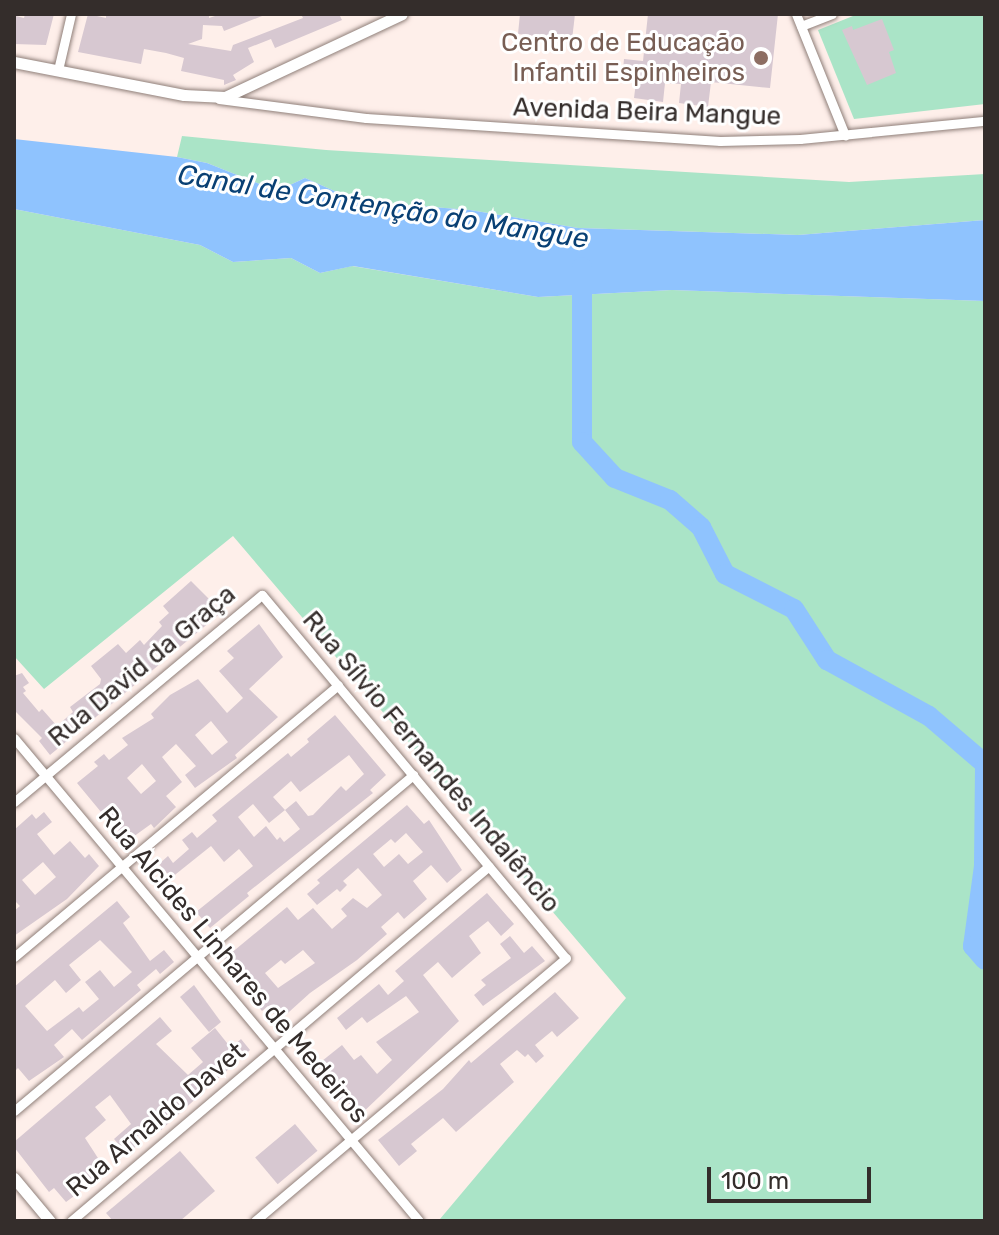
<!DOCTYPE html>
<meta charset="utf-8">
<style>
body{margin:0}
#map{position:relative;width:999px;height:1235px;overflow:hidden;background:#feefea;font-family:Rubik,sans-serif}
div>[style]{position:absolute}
.green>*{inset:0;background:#aae4c7}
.water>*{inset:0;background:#8fc3fe}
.river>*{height:20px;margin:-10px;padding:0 10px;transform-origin:10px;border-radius:10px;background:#8fc3fe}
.building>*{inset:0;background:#d7c8d1;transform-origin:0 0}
.roads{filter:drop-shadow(0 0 2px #8f7f79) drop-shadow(0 0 2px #8f7f79)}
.minor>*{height:9px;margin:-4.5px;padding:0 4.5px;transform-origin:4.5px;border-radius:4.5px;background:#fff}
.tertiary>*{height:11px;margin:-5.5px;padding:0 5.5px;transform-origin:5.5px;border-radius:5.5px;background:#fff}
.dots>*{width:22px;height:22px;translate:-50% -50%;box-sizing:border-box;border:4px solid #fff;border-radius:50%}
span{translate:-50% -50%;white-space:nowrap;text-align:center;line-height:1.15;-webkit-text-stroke:6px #fff;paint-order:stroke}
.education-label{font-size:26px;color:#785e54}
.right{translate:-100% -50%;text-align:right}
.street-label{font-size:26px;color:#342d2b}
.water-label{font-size:28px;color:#094074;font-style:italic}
.frame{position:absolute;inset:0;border:16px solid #342d2b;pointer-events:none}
.scale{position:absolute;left:707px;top:1167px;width:164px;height:36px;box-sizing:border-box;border:4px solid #342d2b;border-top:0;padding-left:10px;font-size:24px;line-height:28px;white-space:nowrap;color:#342d2b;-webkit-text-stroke:6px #fff;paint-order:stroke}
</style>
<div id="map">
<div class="green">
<i style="clip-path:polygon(858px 14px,985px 14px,985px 104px,854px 119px,818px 30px)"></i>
<i style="clip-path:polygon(182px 136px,326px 150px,849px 182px,985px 174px,985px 220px,798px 235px,578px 228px,470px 210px,357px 201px,305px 178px,277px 191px,207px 163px,177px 157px)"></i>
<i style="clip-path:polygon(14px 209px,200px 245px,233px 262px,291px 258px,320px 273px,352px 266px,538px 297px,672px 290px,985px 301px,985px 1221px,442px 1221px,440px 1219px,626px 998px,233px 536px,44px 689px,14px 656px)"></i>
</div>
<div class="water">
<i style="clip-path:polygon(14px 139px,177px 157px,207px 163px,277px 191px,305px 178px,357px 201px,470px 210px,578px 228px,798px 235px,985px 220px,985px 301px,672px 290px,538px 297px,353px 266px,320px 273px,291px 258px,233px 262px,200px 245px,14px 209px)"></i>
</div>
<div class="river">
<i style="left:582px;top:267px;width:175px;rotate:90deg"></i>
<i style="left:582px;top:442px;width:49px;rotate:47.5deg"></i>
<i style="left:615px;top:478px;width:59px;rotate:21.8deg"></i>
<i style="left:670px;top:500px;width:41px;rotate:41.1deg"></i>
<i style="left:701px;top:527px;width:53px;rotate:62.9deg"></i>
<i style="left:725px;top:574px;width:77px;rotate:26.9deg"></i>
<i style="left:794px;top:609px;width:61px;rotate:57.1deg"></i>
<i style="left:827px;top:660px;width:116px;rotate:28.8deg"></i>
<i style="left:929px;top:716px;width:74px;rotate:40.6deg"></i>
<i style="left:985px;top:769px;width:97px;rotate:90.6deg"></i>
<i style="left:984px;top:866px;width:81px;rotate:97.8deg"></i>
<i style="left:973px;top:946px;width:18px;rotate:49deg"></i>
</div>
<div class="building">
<i style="clip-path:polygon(25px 14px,54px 14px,46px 45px,14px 44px,16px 16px,24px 18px)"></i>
<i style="clip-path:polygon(88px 14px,106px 18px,106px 14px,209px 14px,209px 18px,221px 14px,267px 14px,224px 31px,222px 26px,203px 25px,202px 39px,188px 44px,231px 51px,233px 45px,303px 18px,301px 14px,339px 14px,342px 20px,275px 48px,271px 39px,248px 48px,254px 62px,233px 75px,236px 80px,224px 85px,224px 80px,181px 71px,184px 58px,166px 53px,144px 49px,141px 64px,78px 52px)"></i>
<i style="clip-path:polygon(520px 14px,575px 14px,572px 40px,518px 34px)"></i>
<i style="clip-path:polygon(648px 14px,778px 14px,770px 88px,711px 82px,708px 107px,679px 103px,681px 84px,665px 83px,663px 102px,634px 98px,636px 82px,622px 80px,624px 59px,643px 61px)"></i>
<i style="clip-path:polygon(882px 19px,894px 50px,889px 52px,896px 73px,867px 85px,842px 30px,852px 26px,853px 30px)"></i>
<i style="clip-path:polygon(191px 581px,222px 612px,175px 651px,167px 642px,153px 656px,160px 664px,50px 755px,39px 741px,42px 738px,14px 710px,14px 676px,22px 673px,29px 683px,23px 687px,26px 691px,23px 693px,39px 712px,42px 709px,57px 726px,73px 712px,70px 707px,100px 684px,101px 679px,91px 666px,118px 644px,126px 653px,140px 640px,144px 645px,162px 626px,159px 622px,169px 613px,163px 606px)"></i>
<i style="clip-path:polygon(evenodd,259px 624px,283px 657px,249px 689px,278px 717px,235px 755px,237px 758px,195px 788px,185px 775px,196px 766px,176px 744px,162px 757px,182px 782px,166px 796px,176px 807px,154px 828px,151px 824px,126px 842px,105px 809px,101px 812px,77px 783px,98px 766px,94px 762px,104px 754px,109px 760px,128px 745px,122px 738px,154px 718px,151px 714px,170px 695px,198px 679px,227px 713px,243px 698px,219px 671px,234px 658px,227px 651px,259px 624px,211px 721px,228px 742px,212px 755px,195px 735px,211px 721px,259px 624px,142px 764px,156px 781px,141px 794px,127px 778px,142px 764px)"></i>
<i style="clip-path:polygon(evenodd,335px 715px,386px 775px,370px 790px,373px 793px,247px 893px,249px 896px,210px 928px,196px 912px,253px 866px,239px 849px,224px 862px,211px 846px,171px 878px,159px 864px,168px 856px,173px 863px,189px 849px,182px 840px,192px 832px,197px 838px,217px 821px,212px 815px,288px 753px,291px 757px,309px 742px,307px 739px,335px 715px,349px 755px,364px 774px,346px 791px,341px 786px,313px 815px,308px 816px,296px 801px,285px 810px,300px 829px,284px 842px,280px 837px,277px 840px,266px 826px,254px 837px,238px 817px,253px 804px,269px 823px,285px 810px,273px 797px,291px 781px,300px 792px,349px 755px)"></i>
<i style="clip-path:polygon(evenodd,407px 805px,424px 824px,429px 820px,462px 870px,447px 883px,431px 865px,413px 881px,427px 899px,404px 919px,398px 912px,381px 927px,387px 934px,357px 960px,310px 993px,279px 1021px,268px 1006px,262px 1011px,249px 995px,254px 991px,224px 959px,287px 907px,298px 920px,313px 908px,332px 929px,347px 916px,341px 909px,353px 898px,367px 908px,382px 895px,358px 868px,343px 881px,347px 885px,340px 892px,337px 889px,317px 905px,307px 894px,320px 883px,317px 880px,407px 805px,406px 833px,423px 852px,408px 864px,399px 854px,384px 867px,373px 854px,391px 839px,395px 843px,406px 833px,407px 805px,303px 950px,315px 963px,278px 988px,265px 973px,281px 960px,285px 964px,303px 950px)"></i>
<i style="clip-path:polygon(evenodd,44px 812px,52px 822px,37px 834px,54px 855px,70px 841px,85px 858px,89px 854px,99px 866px,67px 899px,14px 936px,14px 911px,20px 906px,14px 900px,14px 830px,32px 814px,36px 819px,44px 812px,43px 862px,56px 877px,35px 895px,22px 880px,43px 862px)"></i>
<i style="clip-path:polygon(487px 893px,514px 924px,501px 936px,488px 921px,469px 936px,481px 953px,452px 978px,438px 962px,423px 975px,459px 1021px,359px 1116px,344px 1098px,340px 1101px,327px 1085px,331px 1082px,317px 1065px,342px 1045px,354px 1060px,361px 1055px,377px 1074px,392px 1060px,376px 1042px,419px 1012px,406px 996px,367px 1023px,362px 1017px,346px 1030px,337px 1018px,379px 984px,388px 995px,404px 981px,395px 971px)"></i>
<i style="clip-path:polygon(evenodd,117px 901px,130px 917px,123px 923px,150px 961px,164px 950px,174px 962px,160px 974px,156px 969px,137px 985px,141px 990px,82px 1040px,72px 1029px,54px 1045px,64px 1057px,29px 1081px,18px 1068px,14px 1072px,14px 987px,117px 901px,100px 940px,132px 972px,114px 987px,100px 970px,85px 982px,99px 999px,83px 1012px,79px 1007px,47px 1031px,25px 1006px,55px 980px,66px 993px,81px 980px,69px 965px,100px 940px)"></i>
<i style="clip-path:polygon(510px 936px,524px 953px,532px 946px,545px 961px,483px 1006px,474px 995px,486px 985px,481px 980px,511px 958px,500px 944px)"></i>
<i style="clip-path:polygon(194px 985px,221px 1022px,209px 1032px,180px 997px)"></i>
<i style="clip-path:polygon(555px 992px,579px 1018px,557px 1037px,552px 1031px,535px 1045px,544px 1056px,536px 1063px,528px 1054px,525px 1057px,517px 1050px,500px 1064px,514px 1082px,456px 1132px,443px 1118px,411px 1144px,417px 1151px,399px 1166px,378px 1140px,443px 1089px,469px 1060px,471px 1063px)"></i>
<i style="clip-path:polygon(160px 1017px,172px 1031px,156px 1044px,188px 1075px,203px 1062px,191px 1048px,215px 1028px,231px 1048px,241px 1039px,250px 1050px,161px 1130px,154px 1122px,137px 1137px,141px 1142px,127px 1154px,114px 1139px,131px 1124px,110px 1095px,95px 1107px,106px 1120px,85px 1138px,107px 1172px,66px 1202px,54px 1188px,49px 1192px,14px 1147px,14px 1142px)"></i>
<i style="left:295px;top:1124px;width:35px;height:52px;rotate:50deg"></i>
<i style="clip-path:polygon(180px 1151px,215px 1191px,180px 1221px,113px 1221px,106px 1213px)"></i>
</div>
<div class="roads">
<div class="minor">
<i style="left:796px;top:14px;width:131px;rotate:68deg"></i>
<i style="left:801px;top:26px;width:33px;rotate:-21deg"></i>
<i style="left:58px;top:70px;width:57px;rotate:-76.9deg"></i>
<i style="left:219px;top:99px;width:148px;rotate:7.4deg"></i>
<i style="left:366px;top:118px;width:355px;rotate:3.7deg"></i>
<i style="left:720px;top:141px;width:80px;rotate:-1.4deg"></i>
<i style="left:800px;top:139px;width:186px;rotate:-5.6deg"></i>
<i style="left:14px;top:738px;width:630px;rotate:50.02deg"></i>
<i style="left:14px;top:802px;width:323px;rotate:-39.9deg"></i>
<i style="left:262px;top:595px;width:473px;rotate:50.1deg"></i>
<i style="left:566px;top:958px;width:407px;rotate:139.8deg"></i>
<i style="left:14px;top:957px;width:423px;rotate:-40deg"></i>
<i style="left:14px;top:1111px;width:522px;rotate:-40.1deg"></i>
<i style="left:71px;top:1221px;width:548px;rotate:-40.34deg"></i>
</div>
<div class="tertiary">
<i style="left:14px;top:62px;width:173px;rotate:11deg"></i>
<i style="left:184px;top:95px;width:41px;rotate:2.8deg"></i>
<i style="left:225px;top:97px;width:195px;rotate:-25.1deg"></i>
<i style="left:14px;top:1178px;width:56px;rotate:50.1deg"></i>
</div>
</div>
<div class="dots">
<i style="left:761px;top:58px;background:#8d6e63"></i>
</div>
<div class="education-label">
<span class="right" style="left:745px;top:58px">Centro de Educação<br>Infantil Espinheiros</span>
</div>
<div class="street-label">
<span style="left:647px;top:112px;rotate:2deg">Avenida Beira Mangue</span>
<span style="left:142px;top:666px;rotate:-40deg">Rua David da Graça</span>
<span style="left:431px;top:762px;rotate:50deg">Rua Sílvio Fernandes Indalêncio</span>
<span style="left:233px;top:965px;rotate:50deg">Rua Alcides Linhares de Medeiros</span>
<span style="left:156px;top:1120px;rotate:-40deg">Rua Arnaldo Davet</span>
</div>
<div class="water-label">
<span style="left:383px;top:207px;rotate:9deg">Canal de Contenção do Mangue</span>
</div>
<div class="frame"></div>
<div class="scale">100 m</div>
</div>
